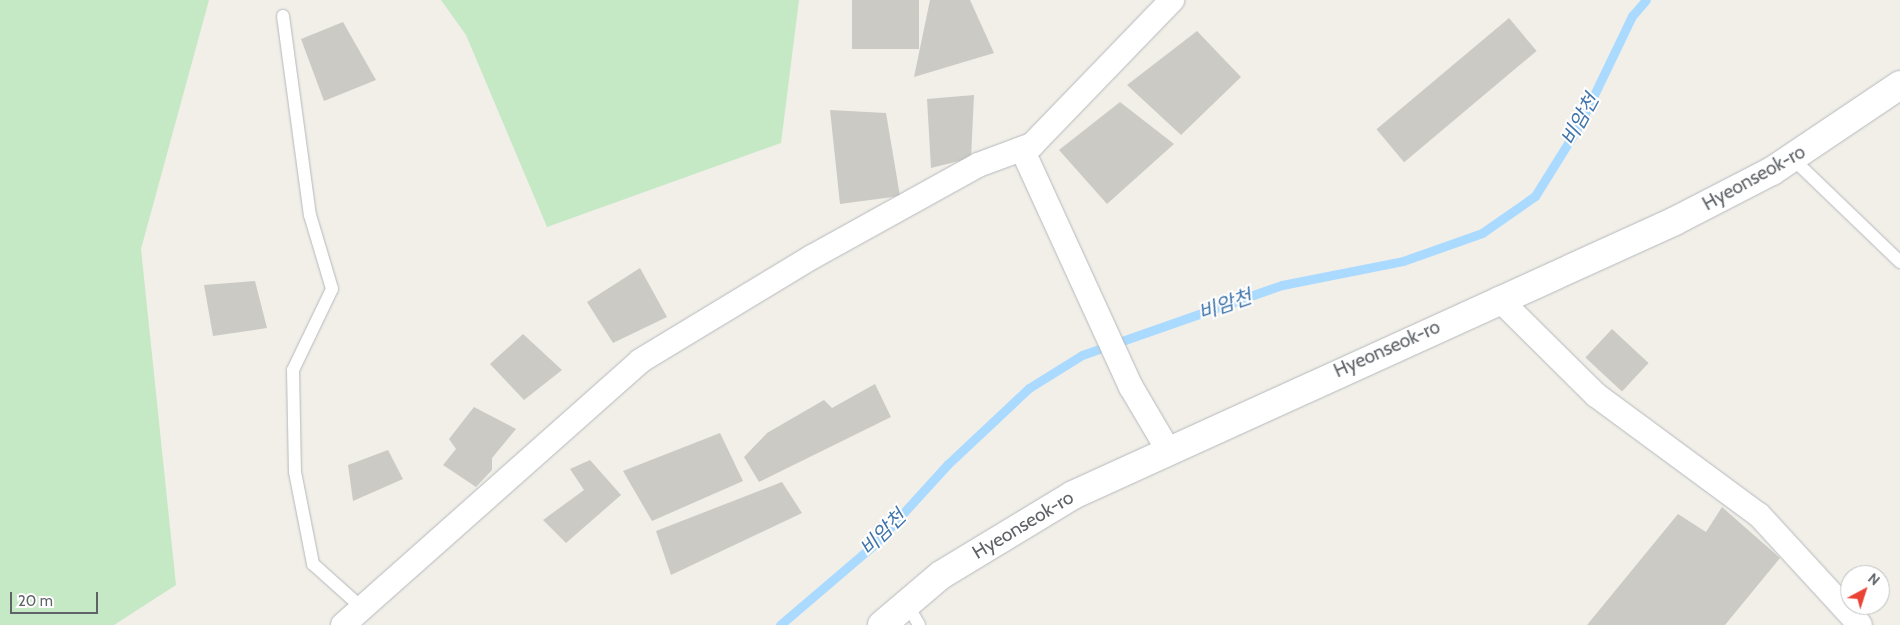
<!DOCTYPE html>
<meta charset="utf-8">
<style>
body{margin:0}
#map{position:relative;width:1900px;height:625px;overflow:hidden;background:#f1efe8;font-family:Cabin,"Noto Sans KR",sans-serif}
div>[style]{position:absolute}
.green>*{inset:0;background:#c5e8c5}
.stream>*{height:9px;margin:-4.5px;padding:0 4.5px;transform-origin:4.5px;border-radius:4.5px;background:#aadaff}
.building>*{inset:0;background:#cccac5;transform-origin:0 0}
.roads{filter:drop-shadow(0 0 1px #b5b8bc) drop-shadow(0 0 1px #b5b8bc)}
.service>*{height:12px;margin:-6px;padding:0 6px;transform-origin:6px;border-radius:6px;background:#fff}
.minor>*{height:24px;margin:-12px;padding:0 12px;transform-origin:12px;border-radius:12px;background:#fff}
.tertiary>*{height:28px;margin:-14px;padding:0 14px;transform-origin:14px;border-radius:14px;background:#fff}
span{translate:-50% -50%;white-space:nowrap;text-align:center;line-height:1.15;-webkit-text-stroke:4px #fff;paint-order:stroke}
.street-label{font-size:19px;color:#5f6368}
.water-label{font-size:20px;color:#4174aa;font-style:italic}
.north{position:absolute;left:1840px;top:565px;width:50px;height:50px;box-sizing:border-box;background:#fff;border:1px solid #bfc1c3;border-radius:50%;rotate:40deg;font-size:14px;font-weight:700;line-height:20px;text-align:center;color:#5f6368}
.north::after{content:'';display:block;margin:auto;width:18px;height:22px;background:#ea4335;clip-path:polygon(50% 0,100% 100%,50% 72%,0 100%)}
.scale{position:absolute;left:10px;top:592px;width:88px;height:22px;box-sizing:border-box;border:2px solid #5f6368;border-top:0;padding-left:6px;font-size:15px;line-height:18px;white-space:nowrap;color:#5f6368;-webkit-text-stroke:4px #fff;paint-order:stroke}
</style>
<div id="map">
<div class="green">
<i style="clip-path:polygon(0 0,209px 0,141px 249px,176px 585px,114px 625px,0 625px)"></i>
<i style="clip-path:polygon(441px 0,799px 0,781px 143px,547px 227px,466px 35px)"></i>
</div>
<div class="stream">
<i style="left:780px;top:625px;width:126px;rotate:-40.5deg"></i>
<i style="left:876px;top:543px;width:107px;rotate:-47.7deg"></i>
<i style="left:948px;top:464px;width:111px;rotate:-43.2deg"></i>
<i style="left:1029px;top:388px;width:62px;rotate:-31.9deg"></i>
<i style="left:1082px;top:355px;width:212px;rotate:-19.3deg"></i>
<i style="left:1282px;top:285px;width:123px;rotate:-11.2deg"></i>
<i style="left:1403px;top:261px;width:84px;rotate:-19.5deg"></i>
<i style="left:1482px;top:233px;width:65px;rotate:-34.9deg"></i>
<i style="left:1535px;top:196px;width:85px;rotate:-58deg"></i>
<i style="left:1580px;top:124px;width:120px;rotate:-64.3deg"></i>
<i style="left:1632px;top:16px;width:21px;rotate:-49deg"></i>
</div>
<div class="building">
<i style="left:852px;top:0;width:67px;height:49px"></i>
<i style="clip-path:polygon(930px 0,970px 0,994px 53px,914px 77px)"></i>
<i style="left:1509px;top:18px;width:43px;height:173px;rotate:50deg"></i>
<i style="clip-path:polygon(343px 22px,376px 80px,324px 101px,301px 39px)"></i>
<i style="clip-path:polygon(1197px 31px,1241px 77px,1181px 135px,1127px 85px)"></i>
<i style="clip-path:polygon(974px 95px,971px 158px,931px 168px,927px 99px)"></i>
<i style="clip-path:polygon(1120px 102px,1174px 144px,1107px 204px,1059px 150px)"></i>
<i style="clip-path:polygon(830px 110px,886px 113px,900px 196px,840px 204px)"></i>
<i style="clip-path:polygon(640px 268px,667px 317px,613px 343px,587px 302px)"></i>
<i style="clip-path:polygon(255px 281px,267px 328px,213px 336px,204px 285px)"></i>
<i style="left:1612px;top:329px;width:50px;height:39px;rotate:43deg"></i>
<i style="clip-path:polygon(523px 334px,562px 370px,524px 400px,490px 364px)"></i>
<i style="clip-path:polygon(875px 384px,891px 417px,759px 482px,744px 457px,767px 433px,824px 400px,832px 408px)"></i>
<i style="clip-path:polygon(474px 407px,516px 429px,492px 458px,492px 470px,476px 487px,443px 465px,456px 449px,449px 439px)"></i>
<i style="clip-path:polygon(720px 433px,743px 481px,652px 521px,623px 471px)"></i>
<i style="clip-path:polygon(388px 450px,403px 479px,353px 501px,348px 465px)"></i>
<i style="clip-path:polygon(590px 460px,621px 495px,566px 543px,543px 520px,584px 490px,570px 469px)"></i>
<i style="clip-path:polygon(782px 482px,802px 513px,671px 575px,656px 531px)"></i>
<i style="clip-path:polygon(1722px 507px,1780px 558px,1725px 625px,1587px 625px,1678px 514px,1706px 532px)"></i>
</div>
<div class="roads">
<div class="service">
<i style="left:283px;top:16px;width:201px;rotate:82.3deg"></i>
<i style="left:310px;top:215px;width:77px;rotate:73.4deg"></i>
<i style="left:332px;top:289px;width:90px;rotate:115.7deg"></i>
<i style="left:293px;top:370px;width:102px;rotate:88.9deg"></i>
<i style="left:295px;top:472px;width:94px;rotate:78.9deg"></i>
<i style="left:313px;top:564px;width:66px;rotate:41.9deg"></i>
<i style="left:1792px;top:158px;width:150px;rotate:43.9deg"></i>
<i style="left:907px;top:604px;width:24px;rotate:60deg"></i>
</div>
<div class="minor">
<i style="left:1022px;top:149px;width:262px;rotate:65.4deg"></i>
<i style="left:1131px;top:387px;width:71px;rotate:59.5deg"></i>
<i style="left:1499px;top:299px;width:136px;rotate:44.7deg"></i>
<i style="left:1596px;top:395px;width:202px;rotate:36.4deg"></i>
<i style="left:1759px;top:515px;width:149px;rotate:47.4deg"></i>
<i style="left:343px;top:625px;width:397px;rotate:-41.6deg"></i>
<i style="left:640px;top:361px;width:201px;rotate:-31.2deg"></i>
<i style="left:812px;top:257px;width:190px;rotate:-29deg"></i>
<i style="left:978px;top:165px;width:58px;rotate:-20.3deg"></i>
<i style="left:1032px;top:145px;width:202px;rotate:-46deg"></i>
</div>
<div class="tertiary">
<i style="left:882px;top:625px;width:77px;rotate:-40.3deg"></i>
<i style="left:941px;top:575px;width:154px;rotate:-31.2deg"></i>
<i style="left:1073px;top:495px;width:661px;rotate:-24.47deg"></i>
<i style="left:1675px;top:221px;width:109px;rotate:-27.3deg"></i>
<i style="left:1772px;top:171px;width:154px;rotate:-33.9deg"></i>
</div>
</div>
<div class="street-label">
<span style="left:1754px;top:178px;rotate:-29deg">Hyeonseok-ro</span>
<span style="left:1387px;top:349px;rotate:-24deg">Hyeonseok-ro</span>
<span style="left:1023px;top:525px;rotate:-31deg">Hyeonseok-ro</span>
</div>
<div class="water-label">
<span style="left:1580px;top:120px;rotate:-61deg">비암천</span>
<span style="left:1225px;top:305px;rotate:-19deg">비암천</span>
<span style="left:883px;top:533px;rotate:-45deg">비암천</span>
</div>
<div class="north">N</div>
<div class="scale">20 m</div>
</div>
